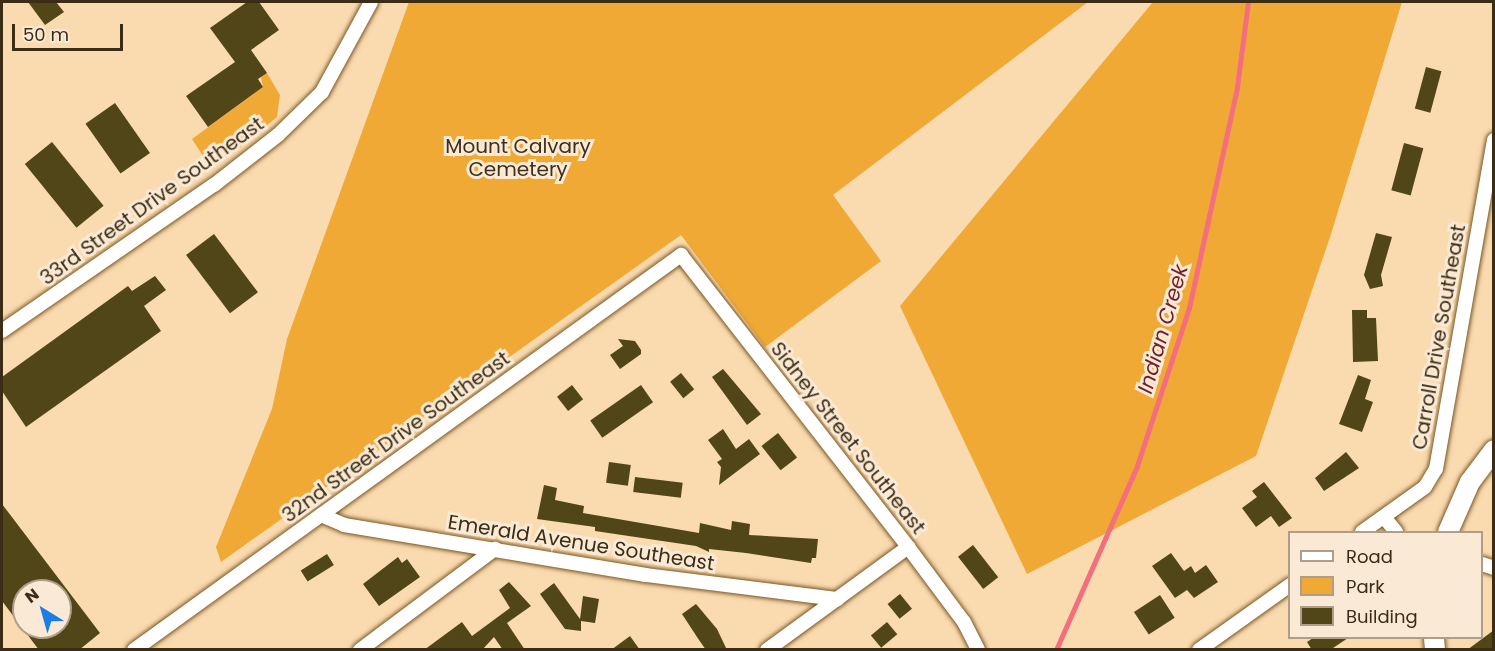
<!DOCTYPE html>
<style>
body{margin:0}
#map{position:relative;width:1495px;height:651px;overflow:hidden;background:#fadaaf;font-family:Poppins,sans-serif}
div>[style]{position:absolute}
.green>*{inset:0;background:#f0a935}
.stream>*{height:4.5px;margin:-2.25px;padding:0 2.25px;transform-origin:2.25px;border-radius:2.25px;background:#f46e7e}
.building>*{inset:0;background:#514617;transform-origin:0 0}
.roads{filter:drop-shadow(0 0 2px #7a5722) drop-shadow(0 0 2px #7a5722)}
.minor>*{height:14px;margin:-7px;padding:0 7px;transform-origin:7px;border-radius:7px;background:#fff}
.secondary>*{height:20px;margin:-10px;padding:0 10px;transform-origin:10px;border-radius:10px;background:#fff}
span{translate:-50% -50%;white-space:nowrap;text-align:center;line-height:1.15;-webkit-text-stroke:6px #faead5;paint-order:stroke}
.park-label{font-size:20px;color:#3f301c}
.street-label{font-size:20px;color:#3b2c16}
.water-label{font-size:21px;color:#711d2c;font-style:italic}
.frame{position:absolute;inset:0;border:3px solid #3b2c16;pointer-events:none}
.legend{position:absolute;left:1288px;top:531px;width:195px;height:108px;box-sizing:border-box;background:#faead5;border:2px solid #ae9e89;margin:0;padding:8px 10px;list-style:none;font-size:18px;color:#3b2c16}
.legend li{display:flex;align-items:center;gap:12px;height:30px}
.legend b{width:30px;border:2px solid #ae9e89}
.north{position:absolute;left:12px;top:579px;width:60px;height:60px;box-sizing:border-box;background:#faead5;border:2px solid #ae9e89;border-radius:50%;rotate:323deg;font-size:16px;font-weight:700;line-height:24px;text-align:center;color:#3b2c16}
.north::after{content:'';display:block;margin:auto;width:21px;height:27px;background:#1d7de6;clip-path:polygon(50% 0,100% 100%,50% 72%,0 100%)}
.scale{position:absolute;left:12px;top:24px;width:111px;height:27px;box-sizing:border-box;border:3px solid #3b2c16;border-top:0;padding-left:8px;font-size:18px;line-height:21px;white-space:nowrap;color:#3b2c16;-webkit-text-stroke:4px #faead5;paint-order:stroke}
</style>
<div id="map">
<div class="green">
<i style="clip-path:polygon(409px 2px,1088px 2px,833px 195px,881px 261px,765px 347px,681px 235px,221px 562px,216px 547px,272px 409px,287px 339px)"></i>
<i style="clip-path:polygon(1153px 2px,1402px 2px,1331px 234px,1256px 456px,1027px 574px,900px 306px)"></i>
<i style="clip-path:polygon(267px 73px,280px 95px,277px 117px,219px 164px,209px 165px,192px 139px,263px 87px,261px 77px)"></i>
</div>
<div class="stream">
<i style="left:1056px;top:650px;width:201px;rotate:-66.2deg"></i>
<i style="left:1137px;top:466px;width:166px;rotate:-71.8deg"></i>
<i style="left:1189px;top:308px;width:226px;rotate:-77.7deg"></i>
<i style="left:1237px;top:87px;width:86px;rotate:-82.6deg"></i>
</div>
<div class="building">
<i style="clip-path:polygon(28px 2px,56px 2px,64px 12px,45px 25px)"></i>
<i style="clip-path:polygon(247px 2px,259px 2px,279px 30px,251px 50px,267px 73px,258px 79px,263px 87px,208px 127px,186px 96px,235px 62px,210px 28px)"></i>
<i style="left:1426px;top:67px;width:16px;height:43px;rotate:15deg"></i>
<i style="left:115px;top:103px;width:61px;height:36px;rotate:55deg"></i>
<i style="left:52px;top:142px;width:82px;height:35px;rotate:51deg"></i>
<i style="left:1404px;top:143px;width:20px;height:49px;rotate:15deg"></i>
<i style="clip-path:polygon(1376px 233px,1392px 237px,1381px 275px,1383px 286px,1370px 289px,1364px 275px)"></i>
<i style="left:214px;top:234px;width:73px;height:35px;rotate:53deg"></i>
<i style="clip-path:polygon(155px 276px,166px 290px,144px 306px,161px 331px,26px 427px,2px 391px,2px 377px,128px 286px,132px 291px)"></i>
<i style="clip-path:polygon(1352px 310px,1367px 310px,1367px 318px,1376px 318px,1378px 361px,1353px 362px)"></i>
<i style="clip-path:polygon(618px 339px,635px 341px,641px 350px,641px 354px,620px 369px,610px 355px,623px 346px)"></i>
<i style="clip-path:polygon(723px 369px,761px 414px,747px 425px,712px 377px)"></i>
<i style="left:681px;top:373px;width:21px;height:14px;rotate:51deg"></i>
<i style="clip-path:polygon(1358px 375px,1371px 380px,1365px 399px,1373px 402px,1362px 432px,1339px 424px)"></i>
<i style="left:572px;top:385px;width:18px;height:19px;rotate:52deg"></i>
<i style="left:641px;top:385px;width:21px;height:62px;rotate:55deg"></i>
<i style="clip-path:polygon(723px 429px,736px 449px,749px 439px,760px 454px,719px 485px,721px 467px,717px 462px,722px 459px,708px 440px)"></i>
<i style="left:778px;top:433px;width:31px;height:21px;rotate:52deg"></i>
<i style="clip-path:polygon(1346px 452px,1359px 468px,1324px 491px,1315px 478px)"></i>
<i style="left:609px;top:462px;width:22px;height:21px;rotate:8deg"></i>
<i style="left:635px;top:477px;width:48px;height:15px;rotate:7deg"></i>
<i style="clip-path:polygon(1264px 482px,1292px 518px,1279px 527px,1271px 516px,1256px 527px,1242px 508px,1257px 497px,1252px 491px)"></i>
<i style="clip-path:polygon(544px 485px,557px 488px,555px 500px,584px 506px,583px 513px,699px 533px,700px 523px,731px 530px,732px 521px,750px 524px,749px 535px,818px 539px,816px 558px,812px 558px,811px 563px,746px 553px,709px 549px,709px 552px,696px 546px,595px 531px,595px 527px,537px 519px)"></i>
<i style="clip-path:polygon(evenodd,2px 504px,100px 633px,79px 650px,39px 650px,2px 601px,2px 504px,24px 591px,60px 591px,60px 627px,24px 627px,24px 591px)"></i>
<i style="left:973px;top:545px;width:41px;height:19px;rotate:52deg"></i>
<i style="clip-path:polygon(1171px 553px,1184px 571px,1191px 566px,1195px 573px,1206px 565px,1218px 582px,1194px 598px,1187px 590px,1175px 598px,1152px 566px)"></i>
<i style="left:327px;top:554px;width:13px;height:31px;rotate:58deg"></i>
<i style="clip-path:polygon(398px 557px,402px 563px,407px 559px,420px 577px,379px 606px,363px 584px)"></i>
<i style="clip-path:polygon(509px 582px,531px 606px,507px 623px,525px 650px,503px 650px,494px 637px,482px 650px,424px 650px,462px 622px,472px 636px,510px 608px,499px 590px)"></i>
<i style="clip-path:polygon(554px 583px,580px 619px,583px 596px,599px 599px,595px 623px,581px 621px,581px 631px,565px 629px,540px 594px)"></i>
<i style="left:900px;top:594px;width:19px;height:16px;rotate:51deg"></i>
<i style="left:1160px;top:595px;width:27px;height:31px;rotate:57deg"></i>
<i style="clip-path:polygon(696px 604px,717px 629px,727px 650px,706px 650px,699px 640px,682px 614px)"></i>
<i style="left:887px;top:622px;width:16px;height:21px;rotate:50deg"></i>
<i style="clip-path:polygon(1494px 630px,1494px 650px,1467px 650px)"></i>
<i style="clip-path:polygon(630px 636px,640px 650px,611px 650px)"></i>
<i style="clip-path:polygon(1313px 638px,1348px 638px,1330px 650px,1312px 650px,1307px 642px)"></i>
</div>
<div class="roads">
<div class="minor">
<i style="left:2px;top:331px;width:257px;rotate:-34.6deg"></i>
<i style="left:214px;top:185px;width:81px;rotate:-38deg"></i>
<i style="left:278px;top:135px;width:62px;rotate:-44.3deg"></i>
<i style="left:322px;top:92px;width:102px;rotate:-61.4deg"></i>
<i style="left:321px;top:515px;width:25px;rotate:23deg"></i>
<i style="left:344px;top:525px;width:306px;rotate:9.4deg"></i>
<i style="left:646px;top:575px;width:193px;rotate:7.2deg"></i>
<i style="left:1384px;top:517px;width:19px;rotate:51deg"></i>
<i style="left:1362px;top:532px;width:77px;rotate:-35.5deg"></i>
<i style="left:1425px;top:487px;width:21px;rotate:-59deg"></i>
<i style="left:1436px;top:469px;width:334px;rotate:-80deg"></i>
<i style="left:1482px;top:564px;width:13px;rotate:18deg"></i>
<i style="left:134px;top:650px;width:675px;rotate:-35.83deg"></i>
<i style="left:681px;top:255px;width:370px;rotate:52.1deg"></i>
<i style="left:908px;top:547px;width:94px;rotate:53.3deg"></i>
<i style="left:964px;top:622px;width:31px;rotate:63deg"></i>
<i style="left:360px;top:650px;width:169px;rotate:-36.8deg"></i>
<i style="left:767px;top:650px;width:175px;rotate:-36.1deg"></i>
<i style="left:1199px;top:650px;width:112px;rotate:-35.5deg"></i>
</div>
<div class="secondary">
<i style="left:1448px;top:532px;width:55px;rotate:-66.3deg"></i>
<i style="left:1470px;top:482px;width:40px;rotate:-53deg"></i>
<i style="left:1434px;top:638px;width:12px;rotate:85deg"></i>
</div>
</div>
<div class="park-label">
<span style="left:518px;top:158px">Mount Calvary<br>Cemetery</span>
</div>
<div class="street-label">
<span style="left:152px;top:201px;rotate:-36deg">33rd Street Drive Southeast</span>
<span style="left:1439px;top:337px;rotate:-80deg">Carroll Drive Southeast</span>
<span style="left:396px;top:437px;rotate:-36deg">32nd Street Drive Southeast</span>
<span style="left:848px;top:438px;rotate:52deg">Sidney Street Southeast</span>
<span style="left:581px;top:543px;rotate:9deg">Emerald Avenue Southeast</span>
</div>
<div class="water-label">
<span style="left:1163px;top:329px;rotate:-74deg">Indian Creek</span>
</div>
<div class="frame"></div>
<ul class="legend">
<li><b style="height:8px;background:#fff"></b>Road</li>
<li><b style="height:16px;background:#f0a935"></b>Park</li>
<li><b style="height:16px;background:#514617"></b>Building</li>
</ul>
<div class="north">N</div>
<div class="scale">50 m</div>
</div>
